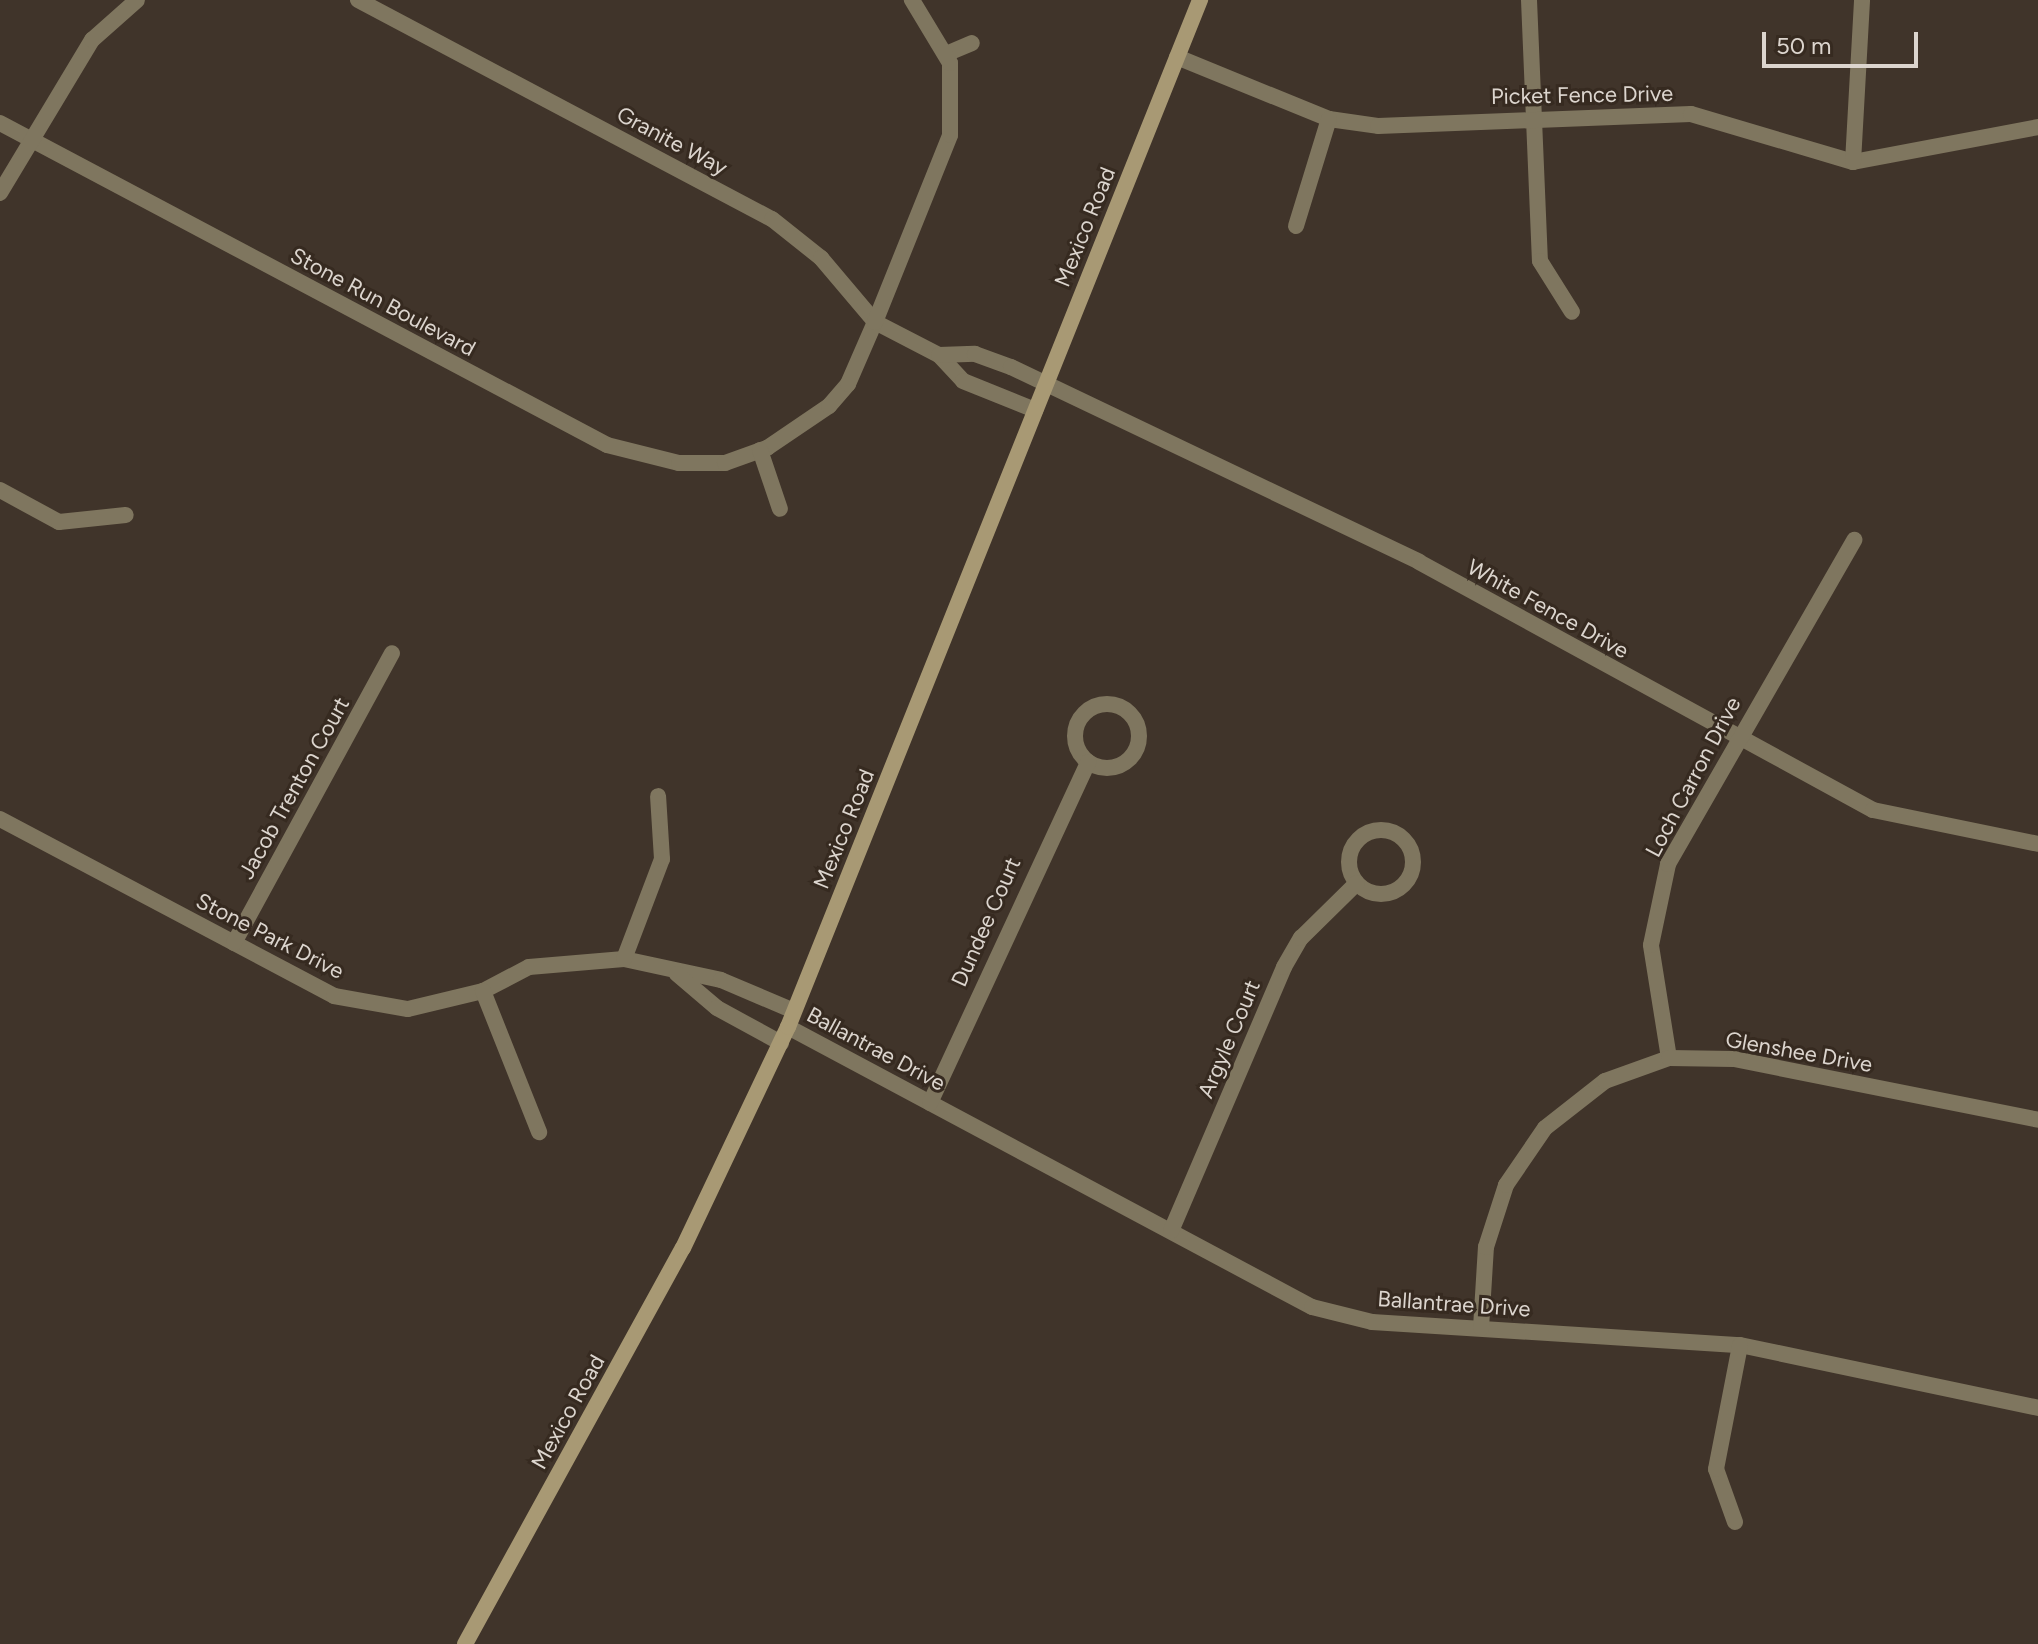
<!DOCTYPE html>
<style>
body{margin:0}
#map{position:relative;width:2038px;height:1644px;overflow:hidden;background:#40342a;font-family:Figtree,sans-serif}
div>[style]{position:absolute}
.street>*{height:16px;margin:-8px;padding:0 8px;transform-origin:8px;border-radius:8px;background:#7f765f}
.street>.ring{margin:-8px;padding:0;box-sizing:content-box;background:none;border:16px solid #7f765f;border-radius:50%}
.secondary>*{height:16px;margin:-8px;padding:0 8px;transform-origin:8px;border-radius:8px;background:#a89974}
span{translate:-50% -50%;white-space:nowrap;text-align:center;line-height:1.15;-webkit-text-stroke:6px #362a20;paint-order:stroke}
.street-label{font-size:22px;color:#dcd5ce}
.scale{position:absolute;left:1762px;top:32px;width:156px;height:36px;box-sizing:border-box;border:4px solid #dcd5ce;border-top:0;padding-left:10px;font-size:24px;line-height:28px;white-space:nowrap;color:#dcd5ce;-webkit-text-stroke:6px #362a20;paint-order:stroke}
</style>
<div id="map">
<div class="street">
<i style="left:358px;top:0;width:468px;rotate:27.9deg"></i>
<i style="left:772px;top:219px;width:63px;rotate:38.5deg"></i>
<i style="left:821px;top:258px;width:84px;rotate:49.8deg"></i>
<i style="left:875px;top:322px;width:72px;rotate:27.3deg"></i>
<i style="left:939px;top:355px;width:35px;rotate:47deg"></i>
<i style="left:963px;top:381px;width:78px;rotate:21.9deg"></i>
<i style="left:1529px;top:0;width:261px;rotate:87.6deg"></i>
<i style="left:1540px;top:261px;width:60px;rotate:57.9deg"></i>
<i style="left:946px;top:54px;width:28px;rotate:-23deg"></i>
<i style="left:1177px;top:57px;width:164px;rotate:22.2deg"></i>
<i style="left:1329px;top:119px;width:49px;rotate:8.1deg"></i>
<i style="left:1378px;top:126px;width:313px;rotate:-2.2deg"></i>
<i style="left:1691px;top:114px;width:169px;rotate:16.5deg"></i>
<i style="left:1853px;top:162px;width:188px;rotate:-10.7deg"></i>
<i style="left:0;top:123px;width:687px;rotate:27.94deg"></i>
<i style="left:607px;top:445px;width:74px;rotate:14deg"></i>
<i style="left:679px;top:463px;width:46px"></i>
<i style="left:725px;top:463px;width:45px;rotate:-19.7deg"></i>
<i style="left:767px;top:448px;width:75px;rotate:-34.1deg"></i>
<i style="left:829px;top:406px;width:29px;rotate:-49deg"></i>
<i style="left:848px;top:384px;width:68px;rotate:-66.5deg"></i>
<i style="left:875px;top:322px;width:201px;rotate:-68.1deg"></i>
<i style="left:950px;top:135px;width:72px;rotate:-90deg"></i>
<i style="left:950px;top:63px;width:74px;rotate:-121.1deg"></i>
<i style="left:1853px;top:162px;width:162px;rotate:-86.8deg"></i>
<i style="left:0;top:193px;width:179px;rotate:-59deg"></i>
<i style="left:92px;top:40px;width:60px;rotate:-41.6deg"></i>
<i style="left:1296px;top:226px;width:112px;rotate:-72.9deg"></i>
<i style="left:939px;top:355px;width:36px;rotate:-2deg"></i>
<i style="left:975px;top:354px;width:38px;rotate:20deg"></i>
<i style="left:1011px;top:367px;width:452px;rotate:25.5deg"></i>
<i style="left:1419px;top:562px;width:517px;rotate:28.65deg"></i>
<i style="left:1873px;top:810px;width:168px;rotate:11.6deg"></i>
<i style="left:760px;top:450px;width:62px;rotate:71.3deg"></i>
<i style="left:0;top:490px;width:67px;rotate:28.5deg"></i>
<i style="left:59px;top:522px;width:67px;rotate:-6deg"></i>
<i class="ring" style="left:1075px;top:704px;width:48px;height:48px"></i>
<i style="left:0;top:819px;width:378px;rotate:27.9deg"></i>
<i style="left:334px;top:996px;width:75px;rotate:10deg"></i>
<i style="left:408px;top:1009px;width:77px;rotate:-13.5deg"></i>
<i style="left:483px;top:991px;width:52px;rotate:-27.6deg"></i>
<i style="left:529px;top:967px;width:95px;rotate:-4.8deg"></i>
<i style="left:624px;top:959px;width:99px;rotate:12.2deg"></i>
<i style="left:721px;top:980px;width:79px;rotate:23deg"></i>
<i class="ring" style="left:1349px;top:830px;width:48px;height:48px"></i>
<i style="left:234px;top:943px;width:330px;rotate:-61.4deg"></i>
<i style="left:624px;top:959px;width:107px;rotate:-69.2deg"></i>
<i style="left:662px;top:859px;width:63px;rotate:-93.6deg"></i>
<i style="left:677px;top:974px;width:52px;rotate:40.4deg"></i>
<i style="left:717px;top:1008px;width:73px;rotate:28.7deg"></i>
<i style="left:483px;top:991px;width:152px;rotate:68.3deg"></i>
<i style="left:788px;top:1027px;width:594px;rotate:28.12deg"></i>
<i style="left:1312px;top:1307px;width:62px;rotate:14deg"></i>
<i style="left:1372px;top:1322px;width:369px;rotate:3.6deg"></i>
<i style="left:1740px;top:1345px;width:305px;rotate:11.9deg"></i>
<i style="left:1669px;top:1058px;width:114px;rotate:-99.1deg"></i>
<i style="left:1651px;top:945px;width:83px;rotate:-78.1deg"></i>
<i style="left:1668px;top:864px;width:374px;rotate:-60.1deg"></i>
<i style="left:930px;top:1103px;width:376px;rotate:-65.1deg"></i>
<i style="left:1171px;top:1231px;width:287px;rotate:-66.8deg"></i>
<i style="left:1284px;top:967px;width:34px;rotate:-60deg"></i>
<i style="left:1301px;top:938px;width:78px;rotate:-44.5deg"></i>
<i style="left:1481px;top:1328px;width:81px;rotate:-86.5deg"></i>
<i style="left:1486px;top:1247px;width:65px;rotate:-72.1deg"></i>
<i style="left:1506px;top:1185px;width:69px;rotate:-55.6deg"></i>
<i style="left:1545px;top:1128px;width:76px;rotate:-38.1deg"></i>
<i style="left:1605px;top:1081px;width:68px;rotate:-19.8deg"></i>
<i style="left:1669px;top:1058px;width:65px;rotate:0.9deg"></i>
<i style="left:1734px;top:1059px;width:310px;rotate:11.3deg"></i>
<i style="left:1735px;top:1522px;width:56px;rotate:-109.7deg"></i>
<i style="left:1716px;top:1469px;width:126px;rotate:-79deg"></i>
</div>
<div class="secondary">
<i style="left:465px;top:1644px;width:452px;rotate:-61.2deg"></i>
<i style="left:683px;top:1248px;width:245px;rotate:-64.6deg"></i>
<i style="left:788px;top:1027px;width:1107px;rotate:-68.14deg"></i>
</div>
<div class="street-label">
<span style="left:1582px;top:95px;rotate:-1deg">Picket Fence Drive</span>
<span style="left:672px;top:141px;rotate:28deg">Granite Way</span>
<span style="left:1085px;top:227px;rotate:-68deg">Mexico Road</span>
<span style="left:383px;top:302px;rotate:28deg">Stone Run Boulevard</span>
<span style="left:1548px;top:609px;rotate:29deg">White Fence Drive</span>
<span style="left:1693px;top:777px;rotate:-62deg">Loch Carron Drive</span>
<span style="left:294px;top:788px;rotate:-61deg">Jacob Trenton Court</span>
<span style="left:844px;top:829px;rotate:-68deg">Mexico Road</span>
<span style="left:986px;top:922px;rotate:-66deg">Dundee Court</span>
<span style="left:270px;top:936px;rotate:27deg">Stone Park Drive</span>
<span style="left:1229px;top:1039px;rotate:-67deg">Argyle Court</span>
<span style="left:876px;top:1049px;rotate:28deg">Ballantrae Drive</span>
<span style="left:1799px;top:1052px;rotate:10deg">Glenshee Drive</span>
<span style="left:1454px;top:1304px;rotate:4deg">Ballantrae Drive</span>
<span style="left:568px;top:1412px;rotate:-61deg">Mexico Road</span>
</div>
<div class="scale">50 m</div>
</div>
